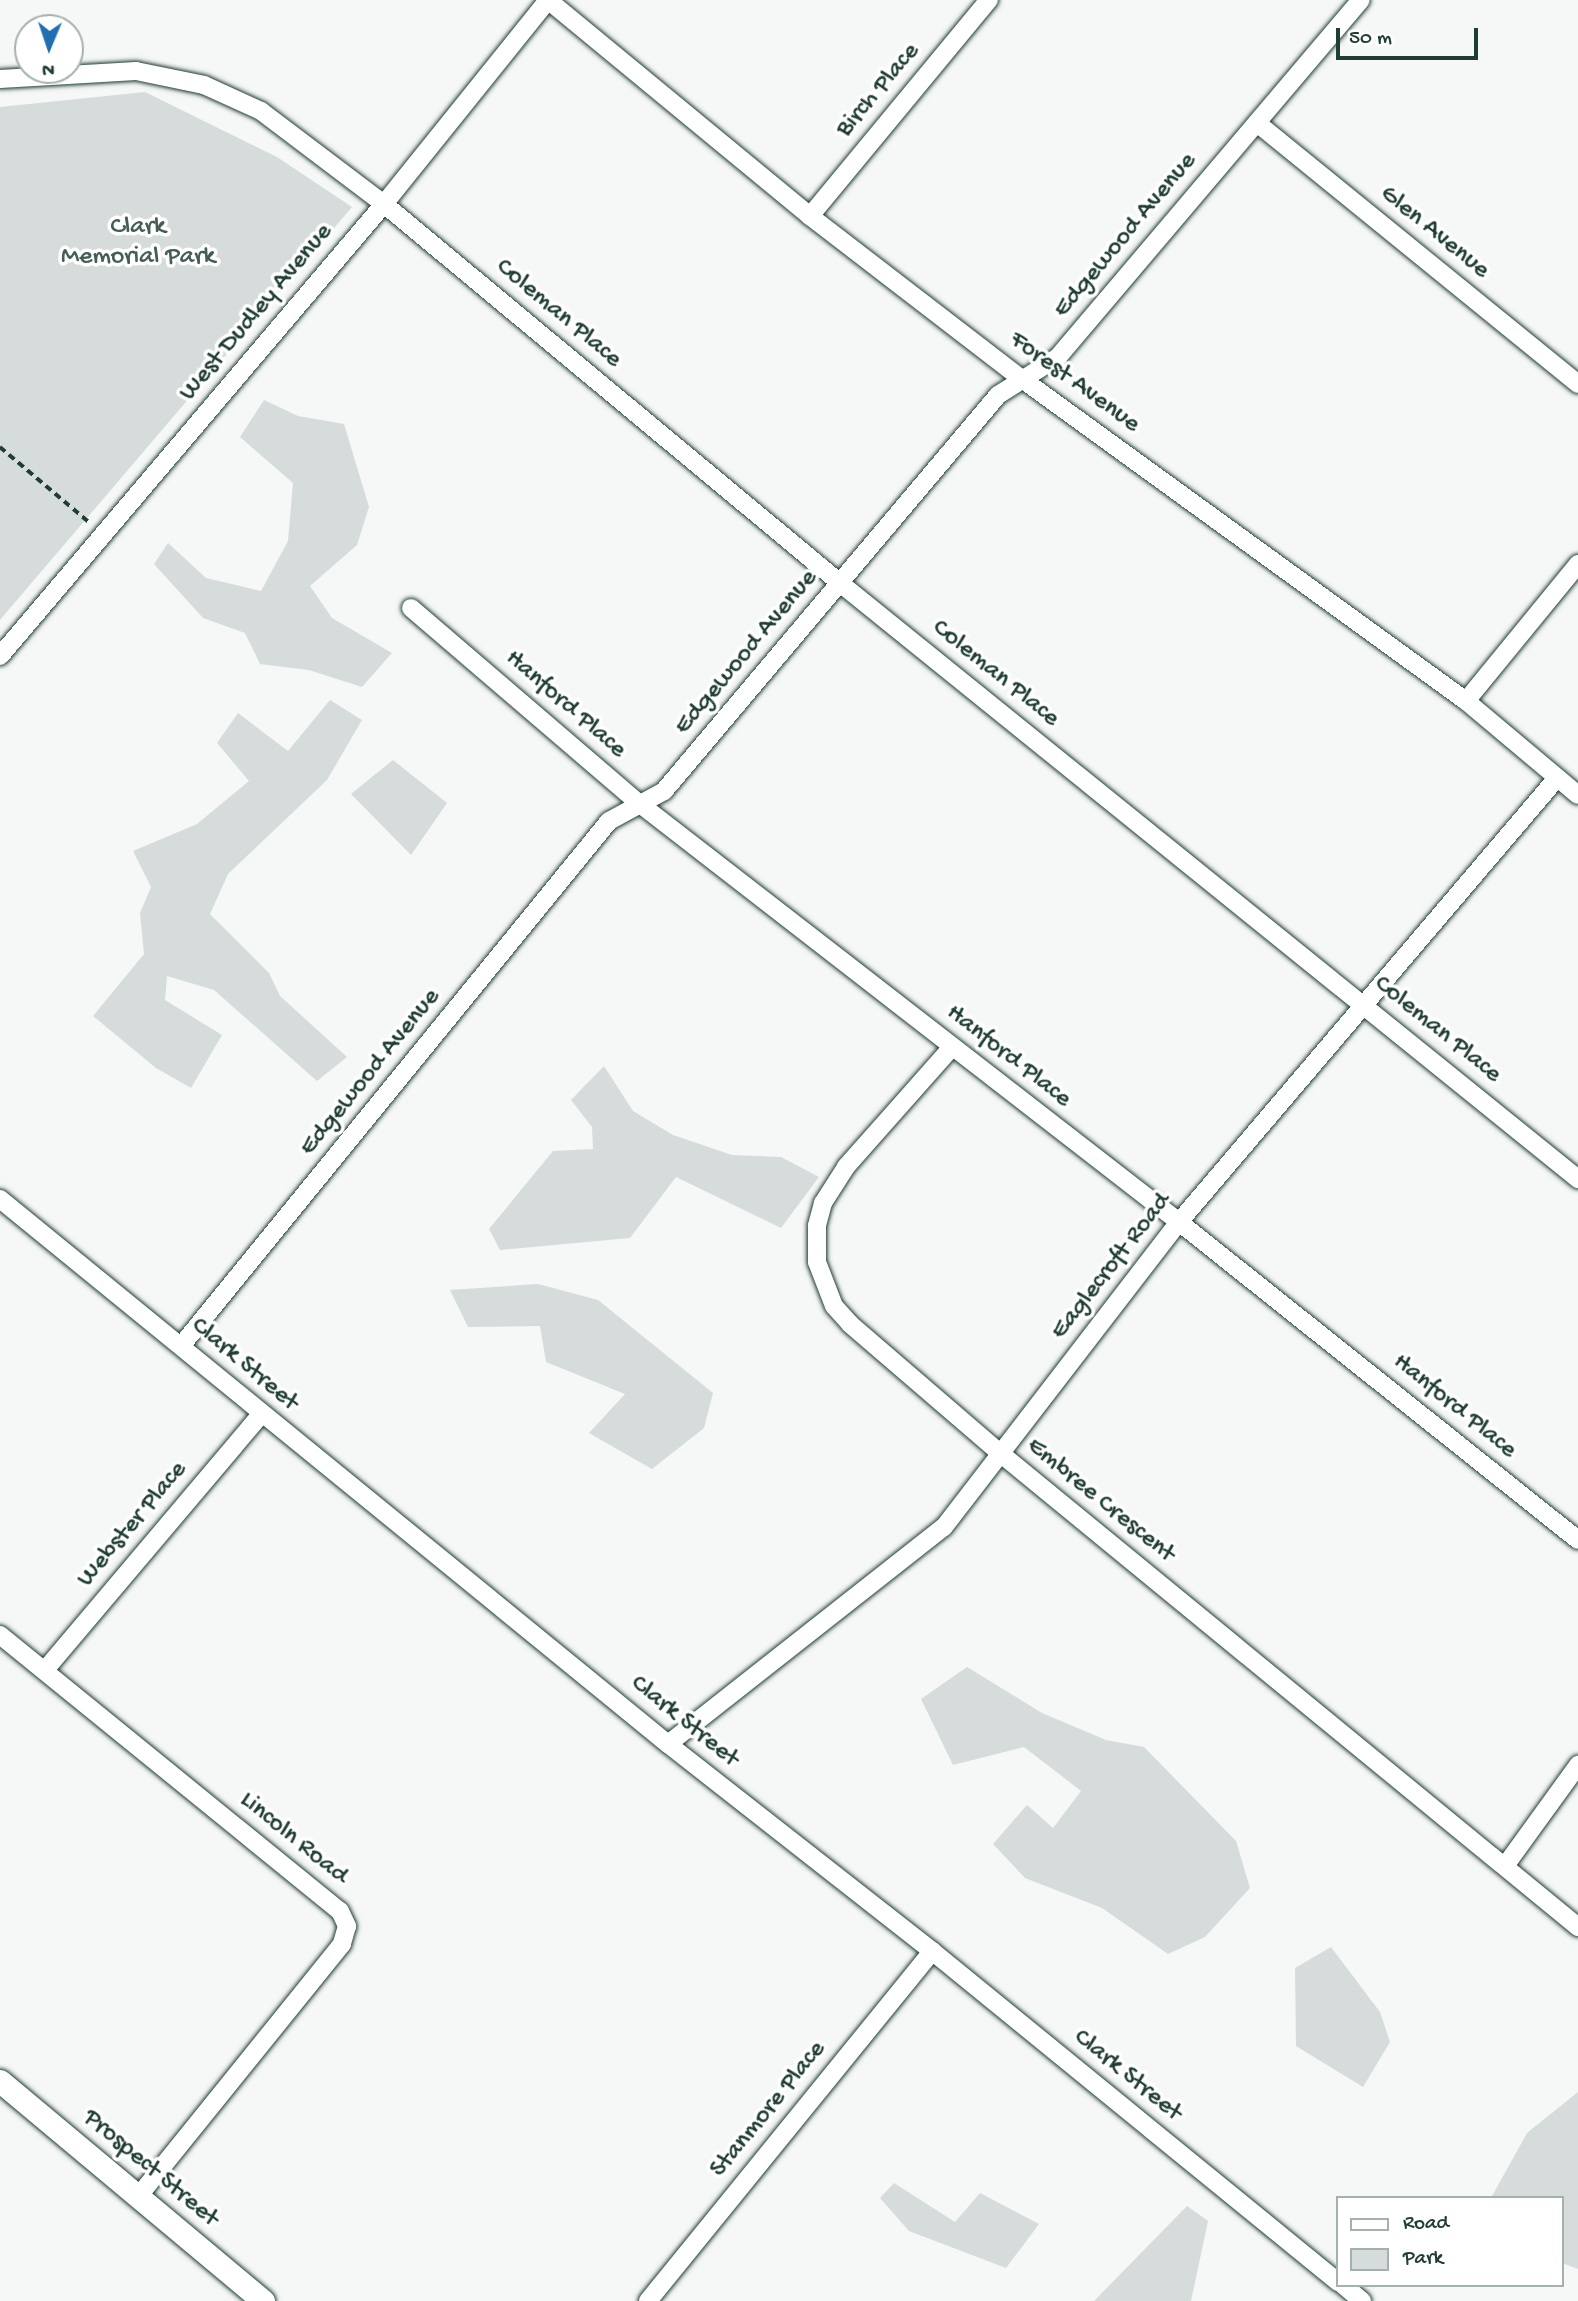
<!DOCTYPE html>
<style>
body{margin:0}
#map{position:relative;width:1578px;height:2301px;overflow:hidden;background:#f6f7f7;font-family:"Gochi Hand",sans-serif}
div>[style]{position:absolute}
.green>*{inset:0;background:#d6dcdb}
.path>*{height:3.5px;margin-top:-1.75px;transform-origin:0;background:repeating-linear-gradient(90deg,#1f3d34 0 7px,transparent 0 12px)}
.roads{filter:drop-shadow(0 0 2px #1f3d34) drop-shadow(0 0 2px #1f3d34)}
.minor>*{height:18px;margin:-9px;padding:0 9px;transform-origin:9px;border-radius:9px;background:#fff}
.tertiary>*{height:23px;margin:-11.5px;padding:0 11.5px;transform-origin:11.5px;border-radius:11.5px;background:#fff}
span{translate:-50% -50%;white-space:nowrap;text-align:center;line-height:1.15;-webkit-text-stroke:7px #fff;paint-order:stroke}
.street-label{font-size:26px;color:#1f3d34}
.park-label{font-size:26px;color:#445d55}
.legend{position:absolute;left:1336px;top:2196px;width:228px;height:91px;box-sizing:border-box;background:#fff;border:2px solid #a5b1ae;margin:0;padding:9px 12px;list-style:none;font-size:21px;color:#1f3d34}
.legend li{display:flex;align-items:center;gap:14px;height:35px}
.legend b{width:35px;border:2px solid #a5b1ae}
.north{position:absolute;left:14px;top:14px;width:70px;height:70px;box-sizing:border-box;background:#fff;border:2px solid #a5b1ae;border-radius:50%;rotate:182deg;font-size:19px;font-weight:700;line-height:28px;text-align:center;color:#1f3d34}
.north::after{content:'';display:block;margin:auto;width:24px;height:32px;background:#1f6fb2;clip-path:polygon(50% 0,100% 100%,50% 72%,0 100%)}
.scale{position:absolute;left:1336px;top:28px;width:142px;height:32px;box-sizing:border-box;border:4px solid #1f3d34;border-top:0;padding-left:9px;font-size:21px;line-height:24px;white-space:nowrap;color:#1f3d34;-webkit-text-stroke:5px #fff;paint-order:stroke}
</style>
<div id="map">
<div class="green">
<i style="clip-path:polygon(145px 92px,277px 157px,352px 207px,0 620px,0 107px)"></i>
<i style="clip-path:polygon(264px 400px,298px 416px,344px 424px,369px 507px,357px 545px,310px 586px,332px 618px,392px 653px,362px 687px,309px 670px,260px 664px,245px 633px,203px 618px,154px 564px,168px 543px,206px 578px,261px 591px,288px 541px,293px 483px,240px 437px)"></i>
<i style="clip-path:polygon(330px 700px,362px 720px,327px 780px,228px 874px,210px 914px,269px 973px,280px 996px,347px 1057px,317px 1081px,214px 990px,167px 976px,165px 1000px,222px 1035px,191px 1088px,156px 1068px,93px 1016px,144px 954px,140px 913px,151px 887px,133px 851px,197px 824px,249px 781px,217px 743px,238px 713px,288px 751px)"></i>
<i style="clip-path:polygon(393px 760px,447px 803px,411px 855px,351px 794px)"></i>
<i style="clip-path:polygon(604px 1066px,633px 1111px,673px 1135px,732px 1155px,781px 1157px,819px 1177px,781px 1228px,676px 1177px,630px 1238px,500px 1250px,489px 1229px,553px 1151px,593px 1149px,592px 1127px,571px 1100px)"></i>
<i style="clip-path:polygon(538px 1284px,598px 1300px,713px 1393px,704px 1428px,652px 1469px,589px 1433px,625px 1394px,546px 1362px,540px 1326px,468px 1327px,450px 1290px)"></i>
<i style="clip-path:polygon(967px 1667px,1042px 1713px,1106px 1740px,1144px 1747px,1236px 1841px,1250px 1888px,1205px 1937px,1168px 1954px,1102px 1908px,1025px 1878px,993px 1844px,1027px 1805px,1053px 1828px,1081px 1791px,1024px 1747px,953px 1765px,921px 1699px)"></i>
<i style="clip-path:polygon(1331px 1947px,1380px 2012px,1390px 2042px,1363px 2087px,1296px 2046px,1295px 1968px)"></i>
<i style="clip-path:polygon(1578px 2092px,1578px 2269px,1562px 2263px,1562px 2198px,1491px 2198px,1527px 2133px)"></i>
<i style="clip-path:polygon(894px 2183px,955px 2222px,980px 2193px,1039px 2224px,1006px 2268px,909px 2231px,880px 2198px)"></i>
<i style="clip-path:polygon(1187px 2206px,1208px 2221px,1191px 2301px,1094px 2301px)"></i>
</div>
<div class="path">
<i style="left:0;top:447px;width:119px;rotate:40.2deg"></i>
</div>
<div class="roads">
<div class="minor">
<i style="left:548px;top:0;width:340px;rotate:39.5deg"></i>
<i style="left:810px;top:216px;width:267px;rotate:37.6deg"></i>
<i style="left:1022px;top:379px;width:548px;rotate:35.95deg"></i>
<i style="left:1466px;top:701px;width:146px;rotate:40deg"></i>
<i style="left:0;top:79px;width:136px;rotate:-3.4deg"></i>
<i style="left:136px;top:71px;width:69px;rotate:11.6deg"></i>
<i style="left:204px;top:85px;width:63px;rotate:24.5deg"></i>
<i style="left:261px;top:111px;width:154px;rotate:37.1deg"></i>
<i style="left:384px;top:204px;width:593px;rotate:39.73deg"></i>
<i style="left:840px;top:583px;width:949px;rotate:38.92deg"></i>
<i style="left:1257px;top:123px;width:414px;rotate:39.1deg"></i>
<i style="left:810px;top:216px;width:281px;rotate:-50.4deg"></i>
<i style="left:411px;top:608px;width:301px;rotate:40.6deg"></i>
<i style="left:640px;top:804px;width:682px;rotate:37.79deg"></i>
<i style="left:1179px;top:1222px;width:510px;rotate:38.55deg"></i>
<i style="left:0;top:656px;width:593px;rotate:-49.65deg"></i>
<i style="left:384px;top:204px;width:262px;rotate:-51.2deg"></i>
<i style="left:1466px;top:701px;width:177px;rotate:-50.7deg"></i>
<i style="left:952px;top:1047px;width:160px;rotate:131.5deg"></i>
<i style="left:846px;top:1167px;width:43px;rotate:122.6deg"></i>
<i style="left:823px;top:1203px;width:24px;rotate:105deg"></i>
<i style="left:817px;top:1226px;width:36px;rotate:90deg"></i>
<i style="left:817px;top:1262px;width:47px;rotate:68.9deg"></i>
<i style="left:834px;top:1306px;width:24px;rotate:48deg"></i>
<i style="left:850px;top:1324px;width:198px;rotate:40.7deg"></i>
<i style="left:1000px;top:1453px;width:748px;rotate:39.35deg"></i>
<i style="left:0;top:1199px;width:862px;rotate:39.21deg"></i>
<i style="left:668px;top:1744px;width:335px;rotate:38.1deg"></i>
<i style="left:932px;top:1951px;width:524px;rotate:39.19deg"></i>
<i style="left:181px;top:1346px;width:677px;rotate:-50.81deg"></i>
<i style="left:609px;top:821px;width:63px;rotate:-28.6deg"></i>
<i style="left:664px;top:791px;width:518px;rotate:-49.85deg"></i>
<i style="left:998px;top:395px;width:71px;rotate:-32.3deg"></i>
<i style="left:1058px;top:357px;width:468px;rotate:-49.7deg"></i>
<i style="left:0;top:1635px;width:438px;rotate:39.1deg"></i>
<i style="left:340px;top:1911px;width:17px;rotate:65deg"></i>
<i style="left:347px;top:1926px;width:19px;rotate:106deg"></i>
<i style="left:342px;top:1944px;width:324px;rotate:128.9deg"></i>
<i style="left:45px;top:1670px;width:335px;rotate:-49.8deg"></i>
<i style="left:668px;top:1744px;width:351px;rotate:-38.2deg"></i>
<i style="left:944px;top:1527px;width:385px;rotate:-52.4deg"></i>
<i style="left:1179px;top:1222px;width:583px;rotate:-49.59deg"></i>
<i style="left:1505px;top:1866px;width:125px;rotate:-54.1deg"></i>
<i style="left:1343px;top:2285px;width:25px;rotate:40deg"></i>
<i style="left:648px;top:2301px;width:451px;rotate:-50.9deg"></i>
</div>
<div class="tertiary">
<i style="left:0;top:2081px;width:343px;rotate:39.9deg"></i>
</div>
</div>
<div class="street-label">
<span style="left:879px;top:91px;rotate:-50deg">Birch Place</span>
<span style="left:1434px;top:233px;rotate:39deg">Glen Avenue</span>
<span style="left:1126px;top:236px;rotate:-50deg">Edgewood Avenue</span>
<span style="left:257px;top:313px;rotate:-50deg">West Dudley Avenue</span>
<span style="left:558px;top:314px;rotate:40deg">Coleman Place</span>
<span style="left:1074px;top:383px;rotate:36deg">Forest Avenue</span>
<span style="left:747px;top:653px;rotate:-50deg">Edgewood Avenue</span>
<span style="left:995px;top:674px;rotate:39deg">Coleman Place</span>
<span style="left:565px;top:705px;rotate:41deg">Hanford Place</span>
<span style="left:1437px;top:1030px;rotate:39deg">Coleman Place</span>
<span style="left:1008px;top:1057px;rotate:38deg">Hanford Place</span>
<span style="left:371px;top:1073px;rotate:-51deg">Edgewood Avenue</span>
<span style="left:1112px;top:1267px;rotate:-52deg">Eaglecroft Road</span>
<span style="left:244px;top:1365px;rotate:40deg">Clark Street</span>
<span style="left:1454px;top:1407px;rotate:39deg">Hanford Place</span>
<span style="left:1100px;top:1501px;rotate:39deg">Embree Crescent</span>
<span style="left:133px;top:1525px;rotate:-50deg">Webster Place</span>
<span style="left:684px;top:1722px;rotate:39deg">Clark Street</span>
<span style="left:293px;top:1839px;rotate:39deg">Lincoln Road</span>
<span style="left:1127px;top:2076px;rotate:39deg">Clark Street</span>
<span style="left:769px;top:2110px;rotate:-51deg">Stanmore Place</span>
<span style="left:150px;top:2169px;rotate:40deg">Prospect Street</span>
</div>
<div class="park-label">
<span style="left:138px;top:243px">Clark<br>Memorial Park</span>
</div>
<ul class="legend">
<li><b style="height:9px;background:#fff"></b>Road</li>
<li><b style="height:19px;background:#d6dcdb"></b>Park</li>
</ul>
<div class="north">N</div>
<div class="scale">50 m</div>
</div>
